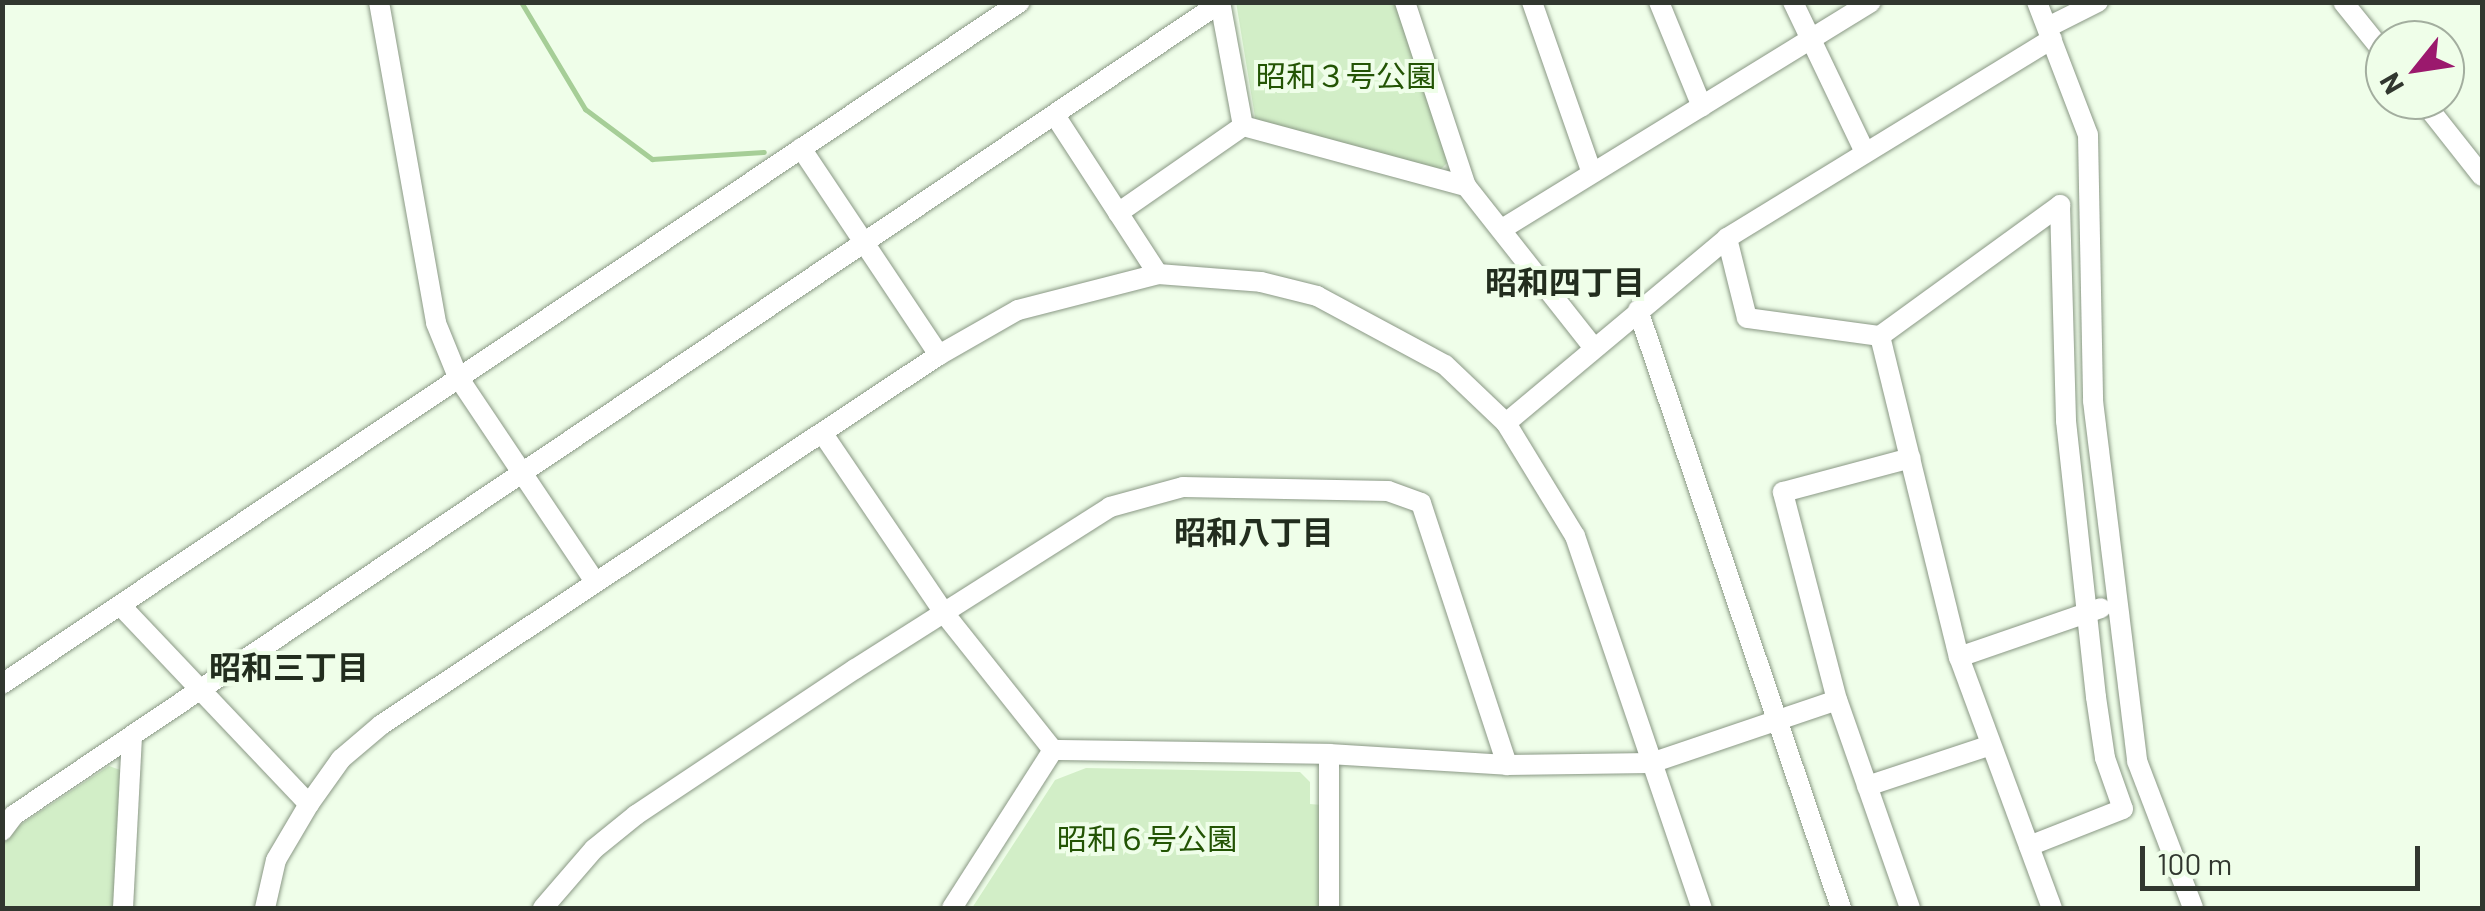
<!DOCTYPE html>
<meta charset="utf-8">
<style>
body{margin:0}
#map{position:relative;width:2485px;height:911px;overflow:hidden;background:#effee9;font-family:Barlow,"Noto Sans JP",sans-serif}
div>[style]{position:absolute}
.green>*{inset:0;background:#d2eec7}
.stream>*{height:5px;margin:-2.5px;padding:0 2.5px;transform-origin:2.5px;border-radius:2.5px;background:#a6ce97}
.roads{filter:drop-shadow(0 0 2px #8a9885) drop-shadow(0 0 2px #8a9885)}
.minor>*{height:20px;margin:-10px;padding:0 10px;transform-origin:10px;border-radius:10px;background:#fff}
span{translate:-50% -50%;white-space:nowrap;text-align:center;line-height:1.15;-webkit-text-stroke:8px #effee9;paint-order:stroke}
.park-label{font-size:30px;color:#235404}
.neighbourhood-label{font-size:32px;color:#222d1e;font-weight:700}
.frame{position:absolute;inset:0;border:5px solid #31372f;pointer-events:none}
.north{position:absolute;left:2365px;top:20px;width:100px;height:100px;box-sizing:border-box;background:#effee9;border:2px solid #a3ae9f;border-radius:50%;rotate:240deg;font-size:28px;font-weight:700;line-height:40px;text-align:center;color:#31372f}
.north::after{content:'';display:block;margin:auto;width:35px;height:45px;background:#9b196d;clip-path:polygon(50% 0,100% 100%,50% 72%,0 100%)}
.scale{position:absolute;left:2140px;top:846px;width:280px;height:45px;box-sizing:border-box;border:5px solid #31372f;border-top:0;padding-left:12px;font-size:30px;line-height:35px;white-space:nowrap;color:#31372f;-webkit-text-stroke:8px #effee9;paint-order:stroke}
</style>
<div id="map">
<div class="green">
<i style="clip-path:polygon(1236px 2px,1396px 3px,1450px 160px,1439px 171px,1256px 123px)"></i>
<i style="clip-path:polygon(109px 766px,123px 771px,114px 908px,3px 908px,3px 844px,17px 827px)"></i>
<i style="clip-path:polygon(1086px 768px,1300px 772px,1310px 782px,1310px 804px,1322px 805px,1321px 908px,972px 908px,1055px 780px)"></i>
</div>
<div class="stream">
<i style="left:521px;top:2px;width:125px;rotate:59.1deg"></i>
<i style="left:585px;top:109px;width:84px;rotate:36.7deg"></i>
<i style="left:652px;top:159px;width:112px;rotate:-3.6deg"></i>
</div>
<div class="roads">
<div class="minor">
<i style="left:379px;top:2px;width:326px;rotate:79.9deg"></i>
<i style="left:436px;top:323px;width:58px;rotate:67.8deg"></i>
<i style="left:458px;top:377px;width:247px;rotate:56.2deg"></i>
<i style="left:1220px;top:2px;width:126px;rotate:79.5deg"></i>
<i style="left:1405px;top:2px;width:194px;rotate:71.7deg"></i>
<i style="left:1532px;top:2px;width:181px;rotate:70.7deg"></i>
<i style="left:1659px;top:2px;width:113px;rotate:67.7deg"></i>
<i style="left:1793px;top:2px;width:164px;rotate:64.4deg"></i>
<i style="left:2037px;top:2px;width:142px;rotate:69deg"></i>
<i style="left:2088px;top:135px;width:266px;rotate:88.9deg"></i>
<i style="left:2093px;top:401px;width:363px;rotate:83deg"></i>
<i style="left:2137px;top:761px;width:157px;rotate:69.1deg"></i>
<i style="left:2343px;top:2px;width:67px;rotate:51.1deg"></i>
<i style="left:2048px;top:27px;width:56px;rotate:-26.6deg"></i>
<i style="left:2422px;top:100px;width:97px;rotate:51.7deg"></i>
<i style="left:1056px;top:117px;width:187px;rotate:57deg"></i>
<i style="left:801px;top:148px;width:249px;rotate:56.3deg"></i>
<i style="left:1118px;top:213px;width:152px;rotate:-34.8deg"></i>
<i style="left:1243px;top:126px;width:231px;rotate:15.1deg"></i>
<i style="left:1466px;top:186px;width:205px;rotate:51.7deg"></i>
<i style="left:1502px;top:229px;width:433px;rotate:-31.6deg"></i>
<i style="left:1727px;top:238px;width:82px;rotate:76deg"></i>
<i style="left:1747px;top:318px;width:134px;rotate:7.7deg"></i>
<i style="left:1880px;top:336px;width:331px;rotate:76.2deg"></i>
<i style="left:1959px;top:657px;width:268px;rotate:69.7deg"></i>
<i style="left:1638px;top:310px;width:632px;rotate:71.25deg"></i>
<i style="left:1880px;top:336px;width:223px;rotate:-36deg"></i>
<i style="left:2060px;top:205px;width:216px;rotate:88.4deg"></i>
<i style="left:2066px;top:421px;width:278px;rotate:83.8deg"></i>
<i style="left:2096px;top:697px;width:62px;rotate:81.6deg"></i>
<i style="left:2105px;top:758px;width:54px;rotate:70.6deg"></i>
<i style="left:2123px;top:809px;width:101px;rotate:158.5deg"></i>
<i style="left:1506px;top:423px;width:288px;rotate:-39.9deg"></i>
<i style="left:1727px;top:238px;width:381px;rotate:-31.5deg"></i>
<i style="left:823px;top:434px;width:216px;rotate:55.9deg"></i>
<i style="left:944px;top:613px;width:175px;rotate:51.5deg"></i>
<i style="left:121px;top:606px;width:273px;rotate:46.5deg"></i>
<i style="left:1959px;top:657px;width:150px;rotate:-19deg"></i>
<i style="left:2px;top:684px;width:1225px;rotate:-33.82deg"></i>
<i style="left:1053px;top:750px;width:276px;rotate:0.8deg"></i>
<i style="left:1867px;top:786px;width:127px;rotate:-18.3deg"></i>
<i style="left:2px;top:831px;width:20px;rotate:-53deg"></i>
<i style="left:14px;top:815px;width:1455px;rotate:-33.96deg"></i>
<i style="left:123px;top:908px;width:171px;rotate:-87deg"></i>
<i style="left:265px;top:908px;width:49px;rotate:-77.1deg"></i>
<i style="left:276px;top:860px;width:65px;rotate:-59.5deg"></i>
<i style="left:309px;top:804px;width:55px;rotate:-54.6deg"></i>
<i style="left:341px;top:759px;width:52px;rotate:-40.4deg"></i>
<i style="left:381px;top:725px;width:670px;rotate:-33.55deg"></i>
<i style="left:939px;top:355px;width:91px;rotate:-29.7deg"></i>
<i style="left:1018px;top:310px;width:145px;rotate:-14.4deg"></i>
<i style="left:1158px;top:274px;width:103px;rotate:4.4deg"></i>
<i style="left:1261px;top:282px;width:58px;rotate:14deg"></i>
<i style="left:1317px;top:296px;width:145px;rotate:28.3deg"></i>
<i style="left:1445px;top:365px;width:84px;rotate:43.6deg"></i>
<i style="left:1506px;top:423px;width:132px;rotate:58.6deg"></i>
<i style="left:1575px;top:536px;width:393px;rotate:71.2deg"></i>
<i style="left:543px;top:908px;width:78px;rotate:-49.2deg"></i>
<i style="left:594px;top:849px;width:54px;rotate:-39deg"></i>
<i style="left:636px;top:815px;width:263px;rotate:-33.7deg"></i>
<i style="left:855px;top:669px;width:302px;rotate:-32.4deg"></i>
<i style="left:1110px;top:507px;width:76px;rotate:-15.3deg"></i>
<i style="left:1183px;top:487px;width:205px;rotate:1.1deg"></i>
<i style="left:1388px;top:491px;width:35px;rotate:20deg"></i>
<i style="left:1421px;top:503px;width:276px;rotate:71.8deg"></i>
<i style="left:952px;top:908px;width:188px;rotate:-57.4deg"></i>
<i style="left:1329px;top:908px;width:154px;rotate:-90deg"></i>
<i style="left:1329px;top:754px;width:178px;rotate:3.5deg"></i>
<i style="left:1507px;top:765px;width:144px;rotate:-0.8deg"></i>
<i style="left:1651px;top:763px;width:196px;rotate:-18.7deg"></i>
<i style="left:1910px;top:908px;width:220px;rotate:-109.3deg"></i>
<i style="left:1837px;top:700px;width:215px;rotate:-104.6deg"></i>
<i style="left:1783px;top:492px;width:132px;rotate:-14.9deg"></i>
</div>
</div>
<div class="park-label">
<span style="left:1346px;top:75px">昭和３号公園</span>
<span style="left:1147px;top:838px">昭和６号公園</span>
</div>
<div class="neighbourhood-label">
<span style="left:1565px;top:281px">昭和四丁目</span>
<span style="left:1254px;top:531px">昭和八丁目</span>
<span style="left:289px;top:666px">昭和三丁目</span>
</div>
<div class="frame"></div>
<div class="north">N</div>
<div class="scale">100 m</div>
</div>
